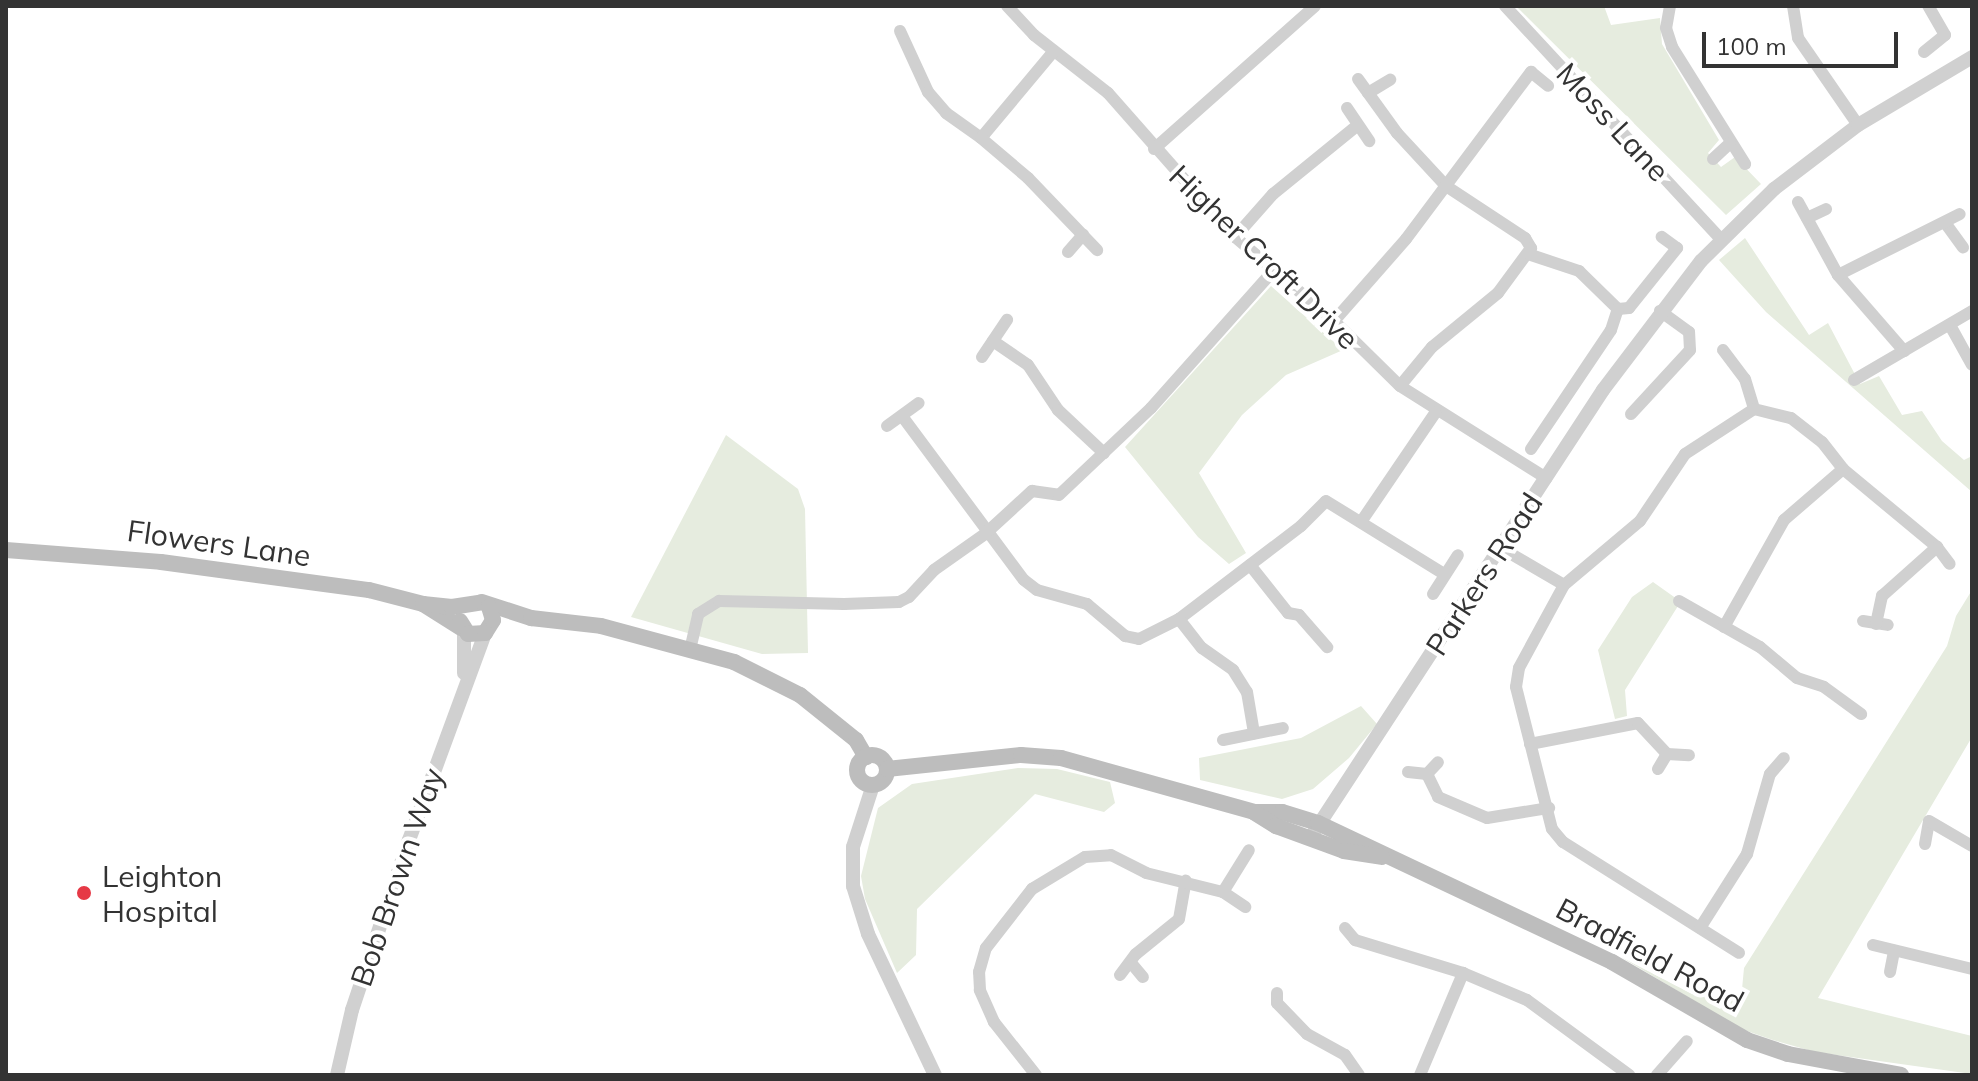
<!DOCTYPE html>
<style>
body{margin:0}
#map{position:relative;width:1978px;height:1081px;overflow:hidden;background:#fff;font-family:Mulish,sans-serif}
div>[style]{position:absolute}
.green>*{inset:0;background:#e6ecdf}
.minor>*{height:12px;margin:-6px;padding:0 6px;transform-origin:6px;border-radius:6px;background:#d0d0d0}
.tertiary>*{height:14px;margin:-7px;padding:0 7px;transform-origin:7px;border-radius:7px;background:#d0d0d0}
.secondary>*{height:16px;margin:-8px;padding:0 8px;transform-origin:8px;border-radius:8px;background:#bdbdbd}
.secondary>.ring{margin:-8px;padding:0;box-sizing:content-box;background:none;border:16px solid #bdbdbd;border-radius:50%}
.dots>*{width:22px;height:22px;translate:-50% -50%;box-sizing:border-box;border:4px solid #fff;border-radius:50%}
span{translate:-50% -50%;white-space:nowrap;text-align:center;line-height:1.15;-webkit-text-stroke:8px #fff;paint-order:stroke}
.street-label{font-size:30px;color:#333}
.poi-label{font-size:30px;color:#333}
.left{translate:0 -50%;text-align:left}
.frame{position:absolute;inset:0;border:8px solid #333;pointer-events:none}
.scale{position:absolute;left:1702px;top:32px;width:196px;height:36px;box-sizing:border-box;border:4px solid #333;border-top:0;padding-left:10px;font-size:24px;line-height:28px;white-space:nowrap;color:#333;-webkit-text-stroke:6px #fff;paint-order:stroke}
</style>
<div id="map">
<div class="green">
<i style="clip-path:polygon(1516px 6px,1604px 6px,1611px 25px,1660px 18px,1662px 44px,1719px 140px,1708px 153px,1721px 167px,1735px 157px,1761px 184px,1726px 215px)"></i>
<i style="clip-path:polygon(1745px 238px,1809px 335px,1828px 323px,1860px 384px,1879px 376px,1902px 415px,1922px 411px,1942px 441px,1964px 460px,1972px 456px,1972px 492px,1766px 312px,1719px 260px)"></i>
<i style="clip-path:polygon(1271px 286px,1343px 350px,1286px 375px,1242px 415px,1199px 473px,1246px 553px,1229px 564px,1198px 537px,1125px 447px)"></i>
<i style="clip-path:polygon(726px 435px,798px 489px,805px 509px,808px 653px,762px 654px,631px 617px)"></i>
<i style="clip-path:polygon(1653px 582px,1677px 599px,1678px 606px,1625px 690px,1627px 716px,1615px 719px,1598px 650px,1632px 597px)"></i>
<i style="clip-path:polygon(1972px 590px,1972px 737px,1818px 998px,1972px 1036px,1972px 1074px,1815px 1052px,1773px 1040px,1741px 1029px,1621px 957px,1692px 994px,1741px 1000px,1744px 968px,1947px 646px,1956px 616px)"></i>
<i style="clip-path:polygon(1361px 706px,1377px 724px,1349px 758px,1313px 789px,1282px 799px,1200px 780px,1199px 758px,1301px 738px)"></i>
<i style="clip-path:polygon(1018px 768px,1057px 769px,1110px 782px,1115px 803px,1104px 812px,1035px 794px,917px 909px,916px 955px,897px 973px,865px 899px,861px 876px,878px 808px,912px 784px)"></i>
</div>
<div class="minor">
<i style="left:1007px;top:6px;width:40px;rotate:47deg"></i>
<i style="left:1034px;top:35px;width:94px;rotate:38.1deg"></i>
<i style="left:1108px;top:93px;width:192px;rotate:48.6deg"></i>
<i style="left:1235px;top:237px;width:130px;rotate:40.3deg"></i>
<i style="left:1334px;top:321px;width:93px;rotate:44.6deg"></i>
<i style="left:1400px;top:386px;width:173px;rotate:32.2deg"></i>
<i style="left:1505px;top:6px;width:318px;rotate:47.2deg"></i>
<i style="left:1670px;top:6px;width:22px;rotate:100deg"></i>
<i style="left:1666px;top:28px;width:20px;rotate:72deg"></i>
<i style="left:1672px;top:47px;width:138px;rotate:58deg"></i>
<i style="left:1793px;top:6px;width:32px;rotate:81deg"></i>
<i style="left:1798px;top:38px;width:106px;rotate:55.4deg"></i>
<i style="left:900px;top:31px;width:67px;rotate:65.3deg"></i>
<i style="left:928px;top:92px;width:28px;rotate:49deg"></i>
<i style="left:946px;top:113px;width:43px;rotate:35.5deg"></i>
<i style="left:1053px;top:52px;width:112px;rotate:129.9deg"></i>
<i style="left:981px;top:138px;width:62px;rotate:40.4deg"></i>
<i style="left:1028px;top:178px;width:100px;rotate:46.2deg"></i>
<i style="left:1924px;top:52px;width:27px;rotate:-39deg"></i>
<i style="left:1945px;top:35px;width:34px;rotate:-120deg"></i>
<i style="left:1358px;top:79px;width:67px;rotate:54.2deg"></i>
<i style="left:1397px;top:133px;width:72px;rotate:47.2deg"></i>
<i style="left:1446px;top:186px;width:95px;rotate:33.4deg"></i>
<i style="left:1525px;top:238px;width:12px;rotate:59deg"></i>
<i style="left:1531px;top:248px;width:56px;rotate:126.3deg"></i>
<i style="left:1498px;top:293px;width:85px;rotate:140.7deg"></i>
<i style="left:1432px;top:347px;width:50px;rotate:129.4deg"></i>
<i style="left:1368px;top:93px;width:26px;rotate:-31deg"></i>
<i style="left:1347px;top:108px;width:40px;rotate:56deg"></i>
<i style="left:1154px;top:149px;width:215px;rotate:-41.6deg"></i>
<i style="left:1713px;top:159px;width:23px;rotate:-43deg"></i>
<i style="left:1798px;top:202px;width:83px;rotate:61.3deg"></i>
<i style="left:1838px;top:275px;width:101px;rotate:49deg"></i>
<i style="left:1807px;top:218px;width:21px;rotate:-25deg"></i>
<i style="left:1946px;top:224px;width:29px;rotate:54deg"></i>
<i style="left:1235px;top:237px;width:57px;rotate:-48.5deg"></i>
<i style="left:1273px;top:194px;width:109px;rotate:-39.1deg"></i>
<i style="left:1068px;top:252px;width:23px;rotate:-49deg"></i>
<i style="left:1531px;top:255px;width:51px;rotate:18.4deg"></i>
<i style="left:1579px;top:271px;width:54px;rotate:44.3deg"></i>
<i style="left:1618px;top:309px;width:11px;rotate:-5deg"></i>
<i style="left:1629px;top:308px;width:77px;rotate:-51.3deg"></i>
<i style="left:1677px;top:248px;width:19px;rotate:-144deg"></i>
<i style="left:1838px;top:275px;width:136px;rotate:-26.6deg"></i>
<i style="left:1334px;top:321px;width:109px;rotate:-48.7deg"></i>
<i style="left:1406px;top:239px;width:209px;rotate:-53.2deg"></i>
<i style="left:1531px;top:72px;width:22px;rotate:39deg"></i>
<i style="left:1951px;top:327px;width:43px;rotate:61.1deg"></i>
<i style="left:993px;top:341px;width:42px;rotate:34.4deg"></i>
<i style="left:1028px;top:365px;width:54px;rotate:56.3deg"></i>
<i style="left:1058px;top:410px;width:63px;rotate:43.1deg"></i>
<i style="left:1723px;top:350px;width:36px;rotate:53deg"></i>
<i style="left:1745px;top:379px;width:31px;rotate:73deg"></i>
<i style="left:982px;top:357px;width:45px;rotate:-56deg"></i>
<i style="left:1854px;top:380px;width:137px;rotate:-30.3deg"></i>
<i style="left:1631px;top:414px;width:87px;rotate:-47.3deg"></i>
<i style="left:1690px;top:350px;width:18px;rotate:-93deg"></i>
<i style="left:1689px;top:332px;width:36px;rotate:-144deg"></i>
<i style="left:902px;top:416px;width:204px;rotate:53.4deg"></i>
<i style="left:1024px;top:580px;width:16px;rotate:38deg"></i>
<i style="left:1037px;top:590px;width:52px;rotate:15.6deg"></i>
<i style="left:1087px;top:604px;width:50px;rotate:40.1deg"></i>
<i style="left:1125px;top:636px;width:14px;rotate:12deg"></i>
<i style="left:1139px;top:639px;width:45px;rotate:-26.6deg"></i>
<i style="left:1179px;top:619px;width:153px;rotate:-37.3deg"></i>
<i style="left:1301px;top:526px;width:35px;rotate:-45deg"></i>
<i style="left:1326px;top:501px;width:139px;rotate:31.7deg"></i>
<i style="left:887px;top:426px;width:39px;rotate:-36deg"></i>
<i style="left:1531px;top:449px;width:143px;rotate:-56.1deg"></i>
<i style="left:1611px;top:330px;width:22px;rotate:-72deg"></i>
<i style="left:1361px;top:522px;width:132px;rotate:-55.8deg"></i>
<i style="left:1501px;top:548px;width:73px;rotate:30.4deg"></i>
<i style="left:1564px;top:585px;width:99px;rotate:-40.1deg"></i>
<i style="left:1640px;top:521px;width:81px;rotate:-56.1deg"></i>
<i style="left:1685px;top:454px;width:82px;rotate:-33.1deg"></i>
<i style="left:1754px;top:409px;width:38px;rotate:14deg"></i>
<i style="left:1791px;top:418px;width:39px;rotate:38deg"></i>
<i style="left:1822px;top:442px;width:34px;rotate:52deg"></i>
<i style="left:1843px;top:469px;width:122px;rotate:39.7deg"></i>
<i style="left:1937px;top:547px;width:21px;rotate:53deg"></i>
<i style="left:1250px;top:565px;width:61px;rotate:51.6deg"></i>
<i style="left:1288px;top:613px;width:11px;rotate:10deg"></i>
<i style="left:1299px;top:615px;width:43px;rotate:48.8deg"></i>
<i style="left:1564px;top:585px;width:94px;rotate:118.5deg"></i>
<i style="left:1519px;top:668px;width:19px;rotate:99deg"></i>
<i style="left:1516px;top:687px;width:146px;rotate:75.8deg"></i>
<i style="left:1552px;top:829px;width:17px;rotate:50deg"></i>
<i style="left:1563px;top:842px;width:208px;rotate:32.2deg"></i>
<i style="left:1433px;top:594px;width:46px;rotate:-57.3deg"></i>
<i style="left:1679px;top:601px;width:93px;rotate:29.6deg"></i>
<i style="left:1760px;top:647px;width:48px;rotate:40deg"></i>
<i style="left:1797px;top:678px;width:28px;rotate:18deg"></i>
<i style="left:1824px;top:687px;width:46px;rotate:36.1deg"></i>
<i style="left:1179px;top:619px;width:37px;rotate:52deg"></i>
<i style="left:1202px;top:648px;width:38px;rotate:35deg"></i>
<i style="left:1233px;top:670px;width:26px;rotate:58deg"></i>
<i style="left:1247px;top:692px;width:42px;rotate:80.3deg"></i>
<i style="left:1863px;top:621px;width:25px;rotate:9deg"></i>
<i style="left:1876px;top:624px;width:29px;rotate:-78deg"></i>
<i style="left:1882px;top:596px;width:74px;rotate:-41.7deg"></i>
<i style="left:1724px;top:627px;width:123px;rotate:-60.7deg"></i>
<i style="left:1784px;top:520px;width:78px;rotate:-40.8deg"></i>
<i style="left:690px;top:650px;width:37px;rotate:-77deg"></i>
<i style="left:698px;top:614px;width:25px;rotate:-32deg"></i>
<i style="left:719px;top:601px;width:125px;rotate:1.4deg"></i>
<i style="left:844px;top:604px;width:55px;rotate:-2.1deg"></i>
<i style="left:899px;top:602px;width:11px;rotate:-27deg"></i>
<i style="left:909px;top:597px;width:37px;rotate:-47deg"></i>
<i style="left:934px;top:570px;width:62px;rotate:-35.2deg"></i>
<i style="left:985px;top:534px;width:64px;rotate:-42.5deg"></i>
<i style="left:1032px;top:491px;width:27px;rotate:8deg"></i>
<i style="left:1059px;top:495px;width:127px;rotate:-43.4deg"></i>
<i style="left:1151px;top:408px;width:183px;rotate:-48.3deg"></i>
<i style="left:1223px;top:740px;width:61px;rotate:-11.3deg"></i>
<i style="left:1530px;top:744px;width:110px;rotate:-11deg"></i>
<i style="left:1638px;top:723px;width:42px;rotate:46.9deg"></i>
<i style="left:1658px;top:769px;width:17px;rotate:-59deg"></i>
<i style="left:1667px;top:754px;width:22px;rotate:3deg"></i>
<i style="left:1408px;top:772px;width:19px;rotate:6deg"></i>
<i style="left:1427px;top:774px;width:16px;rotate:-47deg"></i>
<i style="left:1427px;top:774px;width:25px;rotate:64deg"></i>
<i style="left:1438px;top:797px;width:53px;rotate:23.2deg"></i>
<i style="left:1487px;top:818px;width:63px;rotate:-9.2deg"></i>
<i style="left:1925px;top:844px;width:23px;rotate:-80deg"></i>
<i style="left:1929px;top:821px;width:50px;rotate:30.2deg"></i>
<i style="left:1223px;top:892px;width:49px;rotate:-58.2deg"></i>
<i style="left:1345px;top:928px;width:16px;rotate:50deg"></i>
<i style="left:1355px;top:940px;width:113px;rotate:17deg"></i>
<i style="left:1700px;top:928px;width:88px;rotate:-57.6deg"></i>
<i style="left:1747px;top:854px;width:83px;rotate:-74deg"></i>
<i style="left:1770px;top:774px;width:21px;rotate:-49deg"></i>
<i style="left:1873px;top:945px;width:102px;rotate:13.6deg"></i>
<i style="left:1132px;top:964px;width:17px;rotate:50deg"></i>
<i style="left:1890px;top:972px;width:20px;rotate:-79deg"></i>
<i style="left:1120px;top:975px;width:26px;rotate:-53deg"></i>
<i style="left:1136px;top:954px;width:55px;rotate:-39.1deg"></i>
<i style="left:1179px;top:919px;width:39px;rotate:-80deg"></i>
<i style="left:1277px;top:993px;width:10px;rotate:90deg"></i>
<i style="left:1277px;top:1003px;width:43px;rotate:45.9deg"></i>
<i style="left:1307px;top:1034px;width:43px;rotate:28.9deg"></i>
<i style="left:1345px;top:1055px;width:24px;rotate:55deg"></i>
<i style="left:1036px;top:1075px;width:68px;rotate:-128.4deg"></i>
<i style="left:994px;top:1022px;width:35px;rotate:-114deg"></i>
<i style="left:980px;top:990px;width:18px;rotate:-93deg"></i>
<i style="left:979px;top:972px;width:25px;rotate:-74deg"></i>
<i style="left:986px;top:948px;width:75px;rotate:-52.1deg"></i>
<i style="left:1032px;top:889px;width:62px;rotate:-31.1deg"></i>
<i style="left:1085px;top:857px;width:26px;rotate:-4deg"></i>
<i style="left:1111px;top:855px;width:39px;rotate:27deg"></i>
<i style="left:1146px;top:873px;width:79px;rotate:13.9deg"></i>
<i style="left:1223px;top:892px;width:27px;rotate:34deg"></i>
<i style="left:1420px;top:1075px;width:111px;rotate:-67.1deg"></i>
<i style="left:1463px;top:973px;width:69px;rotate:22.9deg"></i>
<i style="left:1527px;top:1000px;width:127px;rotate:36.3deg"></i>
<i style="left:1657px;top:1075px;width:45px;rotate:-48.6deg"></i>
</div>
<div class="tertiary">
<i style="left:464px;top:673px;width:41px;rotate:-90deg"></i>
<i style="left:873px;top:785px;width:65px;rotate:107.9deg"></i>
<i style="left:853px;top:847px;width:39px;rotate:90deg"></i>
<i style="left:853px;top:886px;width:50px;rotate:72.6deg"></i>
<i style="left:868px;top:934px;width:156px;rotate:64.6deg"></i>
<i style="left:1314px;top:832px;width:528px;rotate:-56.82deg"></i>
<i style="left:1603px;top:390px;width:162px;rotate:-52.8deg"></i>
<i style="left:1701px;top:261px;width:103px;rotate:-44.6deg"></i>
<i style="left:1774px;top:189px;width:106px;rotate:-37.3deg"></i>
<i style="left:1858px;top:125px;width:133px;rotate:-30.8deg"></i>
<i style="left:337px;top:1075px;width:67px;rotate:-77deg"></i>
<i style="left:352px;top:1010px;width:179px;rotate:-71.5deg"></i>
<i style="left:409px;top:840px;width:221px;rotate:-69.8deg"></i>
</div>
<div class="secondary">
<i style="left:6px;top:550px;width:155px;rotate:4.4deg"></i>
<i style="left:161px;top:562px;width:210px;rotate:7.7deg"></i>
<i style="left:369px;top:590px;width:56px;rotate:14.5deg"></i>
<i style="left:423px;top:604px;width:45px;rotate:32.3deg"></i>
<i style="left:423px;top:604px;width:29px;rotate:6deg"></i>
<i style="left:452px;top:607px;width:30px;rotate:-9deg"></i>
<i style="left:482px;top:602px;width:52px;rotate:18.1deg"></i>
<i style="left:531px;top:618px;width:70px;rotate:6.5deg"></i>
<i style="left:601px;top:626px;width:138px;rotate:15.1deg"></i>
<i style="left:734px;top:662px;width:74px;rotate:26.6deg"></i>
<i style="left:800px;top:695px;width:72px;rotate:38.8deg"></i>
<i style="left:856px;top:740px;width:20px;rotate:60deg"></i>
<i style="left:460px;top:621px;width:15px;rotate:58deg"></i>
<i style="left:468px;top:634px;width:17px;rotate:-3deg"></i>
<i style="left:485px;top:633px;width:15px;rotate:-58deg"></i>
<i style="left:493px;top:620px;width:14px;rotate:-107deg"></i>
<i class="ring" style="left:857px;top:755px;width:14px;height:14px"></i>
<i style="left:887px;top:769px;width:135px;rotate:-6deg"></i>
<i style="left:1021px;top:755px;width:40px;rotate:4.3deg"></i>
<i style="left:1061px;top:758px;width:200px;rotate:15.6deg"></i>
<i style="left:1254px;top:812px;width:28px"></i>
<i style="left:1282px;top:812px;width:38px;rotate:17deg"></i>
<i style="left:1318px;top:823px;width:325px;rotate:25.3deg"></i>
<i style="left:1612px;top:962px;width:156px;rotate:30deg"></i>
<i style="left:1747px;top:1040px;width:43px;rotate:18.9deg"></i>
<i style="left:1788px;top:1054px;width:115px;rotate:10.5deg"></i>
<i style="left:1255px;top:813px;width:25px;rotate:32deg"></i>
<i style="left:1276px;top:826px;width:72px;rotate:20.2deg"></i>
<i style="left:1344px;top:851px;width:38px;rotate:9deg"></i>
</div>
<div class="dots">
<i style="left:84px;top:893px;background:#e63946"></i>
</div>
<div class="street-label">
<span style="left:1613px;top:122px;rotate:47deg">Moss Lane</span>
<span style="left:1264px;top:257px;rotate:44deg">Higher Croft Drive</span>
<span style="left:219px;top:543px;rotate:8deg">Flowers Lane</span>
<span style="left:1484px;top:574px;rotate:-57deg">Parkers Road</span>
<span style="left:397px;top:877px;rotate:-71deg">Bob Brown Way</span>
<span style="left:1650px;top:955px;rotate:28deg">Bradfield Road</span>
</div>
<div class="poi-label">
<span class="left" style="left:102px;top:893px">Leighton<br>Hospital</span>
</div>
<div class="frame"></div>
<div class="scale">100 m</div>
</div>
